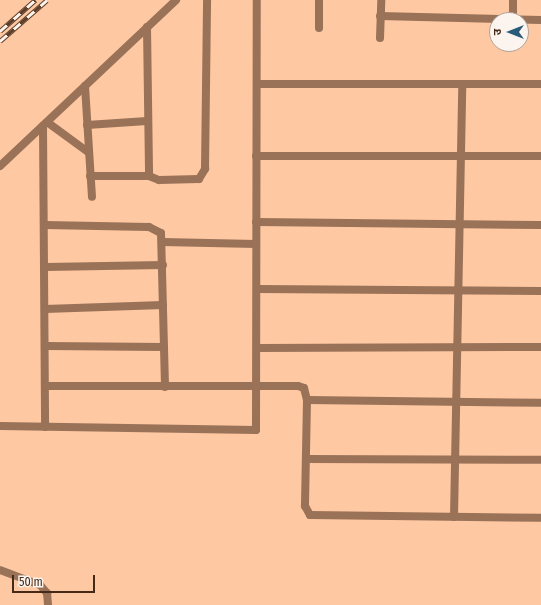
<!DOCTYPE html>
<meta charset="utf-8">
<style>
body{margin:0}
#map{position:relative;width:541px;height:605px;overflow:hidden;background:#fec8a3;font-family:"Fira Sans Condensed","Noto Sans Devanagari",sans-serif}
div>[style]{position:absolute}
.street>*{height:8px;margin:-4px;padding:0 4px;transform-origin:4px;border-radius:4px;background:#9a7257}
.rail>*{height:4.5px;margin-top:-2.25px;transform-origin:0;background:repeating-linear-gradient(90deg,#fbf4ef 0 9px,#5c3e29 0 18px);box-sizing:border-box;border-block:1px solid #5c3e29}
span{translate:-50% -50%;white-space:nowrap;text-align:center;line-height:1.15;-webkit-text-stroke:3px #fbf4ef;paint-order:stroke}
.north{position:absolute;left:489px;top:12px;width:40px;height:40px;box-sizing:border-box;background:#fbf4ef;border:1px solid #b2a399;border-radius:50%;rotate:270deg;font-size:11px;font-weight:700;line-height:16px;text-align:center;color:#452a17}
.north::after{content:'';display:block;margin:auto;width:14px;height:18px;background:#295c79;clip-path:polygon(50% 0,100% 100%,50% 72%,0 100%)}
.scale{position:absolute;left:12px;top:575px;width:83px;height:18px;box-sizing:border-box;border:2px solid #452a17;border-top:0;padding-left:5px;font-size:12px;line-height:14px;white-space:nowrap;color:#452a17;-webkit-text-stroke:3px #fbf4ef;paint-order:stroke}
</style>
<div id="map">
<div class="street">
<i style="left:513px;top:0;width:19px;rotate:90deg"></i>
<i style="left:380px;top:16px;width:161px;rotate:1.4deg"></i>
<i style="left:147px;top:27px;width:149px;rotate:89.2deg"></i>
<i style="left:149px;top:176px;width:11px;rotate:22deg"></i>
<i style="left:159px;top:180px;width:40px;rotate:-1.4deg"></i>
<i style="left:199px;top:179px;width:12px;rotate:-59deg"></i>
<i style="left:205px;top:169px;width:169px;rotate:-89.3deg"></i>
<i style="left:319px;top:28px;width:28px;rotate:-90deg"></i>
<i style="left:380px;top:38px;width:38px;rotate:-88deg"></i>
<i style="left:257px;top:84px;width:284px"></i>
<i style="left:85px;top:86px;width:111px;rotate:86.4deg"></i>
<i style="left:47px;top:122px;width:51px;rotate:36.2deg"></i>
<i style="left:87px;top:125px;width:60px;rotate:-3.8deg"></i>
<i style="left:43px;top:126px;width:301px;rotate:89.6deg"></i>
<i style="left:256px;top:156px;width:285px"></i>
<i style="left:0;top:166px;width:242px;rotate:-43.3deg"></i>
<i style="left:90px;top:176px;width:59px"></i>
<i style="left:256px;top:222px;width:285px;rotate:0.6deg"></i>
<i style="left:45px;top:225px;width:104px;rotate:1.1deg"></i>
<i style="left:149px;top:227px;width:13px;rotate:27deg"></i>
<i style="left:161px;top:233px;width:154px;rotate:88.5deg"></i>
<i style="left:162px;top:242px;width:94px;rotate:1.2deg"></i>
<i style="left:46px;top:267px;width:117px;rotate:-1deg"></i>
<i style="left:257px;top:289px;width:284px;rotate:0.4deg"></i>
<i style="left:45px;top:309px;width:118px;rotate:-1.9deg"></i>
<i style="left:46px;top:346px;width:118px;rotate:0.5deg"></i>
<i style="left:257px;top:348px;width:284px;rotate:-0.2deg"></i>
<i style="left:46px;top:386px;width:252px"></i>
<i style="left:298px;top:386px;width:6px;rotate:18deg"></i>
<i style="left:304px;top:388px;width:12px;rotate:76deg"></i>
<i style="left:307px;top:400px;width:106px;rotate:91.1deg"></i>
<i style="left:305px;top:506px;width:10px;rotate:61deg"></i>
<i style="left:310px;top:515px;width:231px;rotate:0.7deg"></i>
<i style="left:307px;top:400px;width:234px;rotate:0.7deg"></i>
<i style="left:0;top:426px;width:256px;rotate:0.9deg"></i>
<i style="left:256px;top:430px;width:430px;rotate:-89.9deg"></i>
<i style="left:306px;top:459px;width:235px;rotate:0.2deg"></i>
<i style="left:454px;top:517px;width:431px;rotate:-88.9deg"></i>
<i style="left:0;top:570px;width:43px;rotate:20.6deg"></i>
<i style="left:40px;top:585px;width:11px;rotate:49deg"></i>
<i style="left:47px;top:593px;width:12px;rotate:85deg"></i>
</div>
<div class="rail">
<i style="left:0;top:31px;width:47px;rotate:-41.5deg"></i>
<i style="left:0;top:41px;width:62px;rotate:-41.1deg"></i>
</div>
<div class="north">उ</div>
<div class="scale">50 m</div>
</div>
